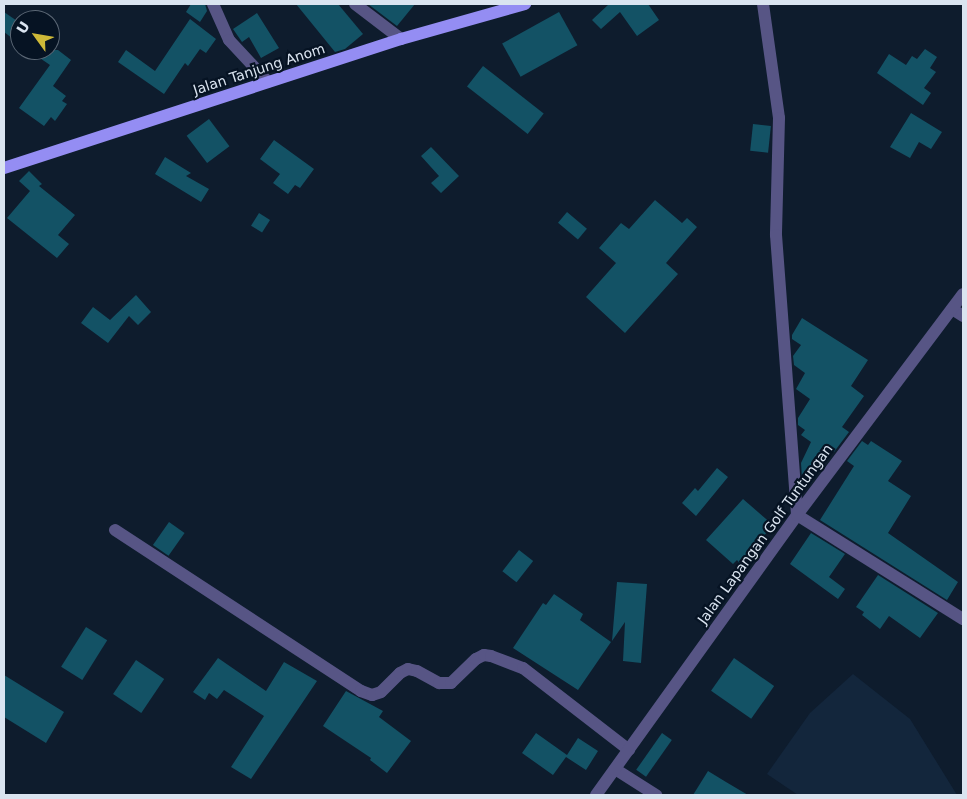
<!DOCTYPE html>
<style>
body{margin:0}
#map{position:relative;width:967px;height:799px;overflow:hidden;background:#0e1c2d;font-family:"DejaVu Sans",sans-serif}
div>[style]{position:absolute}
.built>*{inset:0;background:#13263c}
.building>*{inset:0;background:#135265;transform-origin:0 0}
.minor>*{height:12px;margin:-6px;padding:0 6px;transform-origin:6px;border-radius:6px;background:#575585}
.major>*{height:12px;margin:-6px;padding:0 6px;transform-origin:6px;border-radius:6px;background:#948df3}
span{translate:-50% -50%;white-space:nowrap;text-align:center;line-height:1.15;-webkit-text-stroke:4.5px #061323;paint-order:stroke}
.street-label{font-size:14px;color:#dae4f0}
.frame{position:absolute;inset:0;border:5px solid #dae4f0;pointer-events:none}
.north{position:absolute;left:10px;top:10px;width:50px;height:50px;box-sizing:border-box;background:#061323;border:1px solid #5b6775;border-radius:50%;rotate:302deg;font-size:14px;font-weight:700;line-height:20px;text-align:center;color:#dae4f0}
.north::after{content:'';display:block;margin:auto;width:18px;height:22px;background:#ceb938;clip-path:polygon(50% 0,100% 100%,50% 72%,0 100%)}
</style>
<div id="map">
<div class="built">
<i style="clip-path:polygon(853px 674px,910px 719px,957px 795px,798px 795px,767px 774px,810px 713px)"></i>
</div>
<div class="building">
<i style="clip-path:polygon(191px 4px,205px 4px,207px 11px,200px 22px,186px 12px)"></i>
<i style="clip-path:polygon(296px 4px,338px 4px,363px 34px,345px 49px,335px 52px)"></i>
<i style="clip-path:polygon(368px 4px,415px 4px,397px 26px)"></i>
<i style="clip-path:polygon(609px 4px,648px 4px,659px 20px,637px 36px,620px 12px,601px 29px,592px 20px)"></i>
<i style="clip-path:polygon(4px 12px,20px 23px,20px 44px,4px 32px)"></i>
<i style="left:559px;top:12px;width:38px;height:65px;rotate:61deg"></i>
<i style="clip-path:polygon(257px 13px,279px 48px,261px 58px,249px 37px,242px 42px,233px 29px)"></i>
<i style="clip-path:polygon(190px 19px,216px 39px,206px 53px,200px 49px,188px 66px,185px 63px,164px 94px,118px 62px,126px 50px,155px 71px)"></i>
<i style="clip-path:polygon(925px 49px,937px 57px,930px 68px,936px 72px,924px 88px,931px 93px,923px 105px,877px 73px,889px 54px,906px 65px,912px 56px,917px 59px)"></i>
<i style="clip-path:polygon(28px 50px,58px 50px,71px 60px,53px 86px,66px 96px,62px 101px,67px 104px,55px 121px,51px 117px,44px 126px,19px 108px,50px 65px)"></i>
<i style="left:483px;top:66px;width:77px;height:26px;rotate:38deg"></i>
<i style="clip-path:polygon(911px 113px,942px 132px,931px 149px,919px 142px,910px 158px,890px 147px)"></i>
<i style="left:209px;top:119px;width:34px;height:28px;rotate:53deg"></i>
<i style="left:753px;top:124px;width:18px;height:27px;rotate:6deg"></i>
<i style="clip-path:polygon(274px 140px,314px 169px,300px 188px,295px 185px,288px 194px,273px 183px,280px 174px,260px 159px)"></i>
<i style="clip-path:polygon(431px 147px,459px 176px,441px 193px,431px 183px,439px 176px,421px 156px)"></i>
<i style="clip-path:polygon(165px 157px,191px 173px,186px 176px,209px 189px,201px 202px,155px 174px)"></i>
<i style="clip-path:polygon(29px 171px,42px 184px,39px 186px,75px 215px,58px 235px,69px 244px,57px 258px,7px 218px,30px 191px,19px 181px)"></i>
<i style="clip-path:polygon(655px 200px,682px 223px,687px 218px,697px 227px,666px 263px,678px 274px,625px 333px,586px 297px,616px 263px,599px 248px,621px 223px,629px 229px)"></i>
<i style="left:567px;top:212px;width:26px;height:14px;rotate:40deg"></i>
<i style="left:259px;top:213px;width:13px;height:15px;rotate:32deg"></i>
<i style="clip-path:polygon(136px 295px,151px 312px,138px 325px,129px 316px,108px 343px,81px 323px,93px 307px,110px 320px)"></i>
<i style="clip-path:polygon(802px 318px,868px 360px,851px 386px,864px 396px,842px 427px,849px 432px,834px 452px,829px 448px,811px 483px,802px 479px,801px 463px,811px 442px,801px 435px,805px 430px,798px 425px,798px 418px,810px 399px,796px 389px,805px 373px,794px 365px,793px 356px,801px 345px,792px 339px,792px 335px)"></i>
<i style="clip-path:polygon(862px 441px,868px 445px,871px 441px,902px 461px,888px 481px,911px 496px,888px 533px,958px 582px,947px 600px,820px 520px,854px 466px,847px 461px)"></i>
<i style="clip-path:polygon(717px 468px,728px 477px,696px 516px,682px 503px,695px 488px,698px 491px)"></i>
<i style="clip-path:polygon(743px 499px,773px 525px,740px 564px,737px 560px,733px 564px,706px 540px)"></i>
<i style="left:169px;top:522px;width:19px;height:28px;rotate:35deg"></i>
<i style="clip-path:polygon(811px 533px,845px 554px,829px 577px,845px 589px,838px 599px,790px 564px)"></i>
<i style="left:519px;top:550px;width:18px;height:27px;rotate:38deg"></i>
<i style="clip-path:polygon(878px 575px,938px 613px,920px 638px,889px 616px,880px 629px,862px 615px,864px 612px,856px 607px)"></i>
<i style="clip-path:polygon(617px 582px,647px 584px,641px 663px,623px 661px,625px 622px,612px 641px)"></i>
<i style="clip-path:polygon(554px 594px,583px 614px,580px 620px,611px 642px,578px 690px,513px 648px,543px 603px,546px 605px)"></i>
<i style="left:86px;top:627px;width:25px;height:47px;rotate:32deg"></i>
<i style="clip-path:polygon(218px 658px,266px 691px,284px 662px,317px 681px,251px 779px,231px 767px,264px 716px,224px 690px,217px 699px,209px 693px,205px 700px,193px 692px)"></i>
<i style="left:734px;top:658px;width:49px;height:40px;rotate:35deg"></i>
<i style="left:136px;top:660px;width:34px;height:41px;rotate:34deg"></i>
<i style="clip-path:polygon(4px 675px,64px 712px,46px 743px,4px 717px)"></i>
<i style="clip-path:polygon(346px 691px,383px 711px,379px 717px,411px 741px,387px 773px,370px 760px,371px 758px,323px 726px)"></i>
<i style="clip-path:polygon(536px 733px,567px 755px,578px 738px,598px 751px,586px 770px,566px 757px,553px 775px,522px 753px)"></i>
<i style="left:662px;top:733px;width:12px;height:45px;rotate:35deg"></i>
<i style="clip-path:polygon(708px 771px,726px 782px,748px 795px,693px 795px)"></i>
</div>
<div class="minor">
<i style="left:213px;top:4px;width:39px;rotate:66deg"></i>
<i style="left:229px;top:40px;width:57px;rotate:47.1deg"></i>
<i style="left:355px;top:4px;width:58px;rotate:37.3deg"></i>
<i style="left:763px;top:4px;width:115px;rotate:82deg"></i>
<i style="left:779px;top:118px;width:117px;rotate:91.5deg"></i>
<i style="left:776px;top:235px;width:281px;rotate:85.7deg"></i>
<i style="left:797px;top:515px;width:196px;rotate:32.1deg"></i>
<i style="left:952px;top:309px;width:13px;rotate:32deg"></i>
<i style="left:115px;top:530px;width:294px;rotate:33.2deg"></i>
<i style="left:361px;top:691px;width:12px;rotate:20deg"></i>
<i style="left:372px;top:695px;width:9px;rotate:-18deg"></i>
<i style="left:381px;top:692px;width:27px;rotate:-45deg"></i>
<i style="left:400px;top:673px;width:9px;rotate:-27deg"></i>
<i style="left:408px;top:669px;width:9px;rotate:13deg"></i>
<i style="left:417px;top:671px;width:25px;rotate:29deg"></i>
<i style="left:439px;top:683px;width:12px"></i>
<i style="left:451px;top:683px;width:35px;rotate:-44deg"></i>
<i style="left:476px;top:659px;width:9px;rotate:-27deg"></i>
<i style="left:484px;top:655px;width:7px;rotate:8deg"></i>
<i style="left:491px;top:656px;width:34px;rotate:21deg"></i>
<i style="left:523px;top:668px;width:134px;rotate:37.7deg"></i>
<i style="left:615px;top:769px;width:49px;rotate:32.4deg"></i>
<i style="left:596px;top:795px;width:345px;rotate:-54.3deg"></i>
<i style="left:797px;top:515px;width:276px;rotate:-53.1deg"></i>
</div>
<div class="major">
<i style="left:4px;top:168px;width:417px;rotate:-18deg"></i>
<i style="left:401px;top:39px;width:129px;rotate:-15.8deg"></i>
</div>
<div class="street-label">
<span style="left:259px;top:69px;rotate:-18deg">Jalan Tanjung Anom</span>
<span style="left:765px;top:534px;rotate:-54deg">Jalan Lapangan Golf Tuntungan</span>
</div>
<div class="frame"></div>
<div class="north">U</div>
</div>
